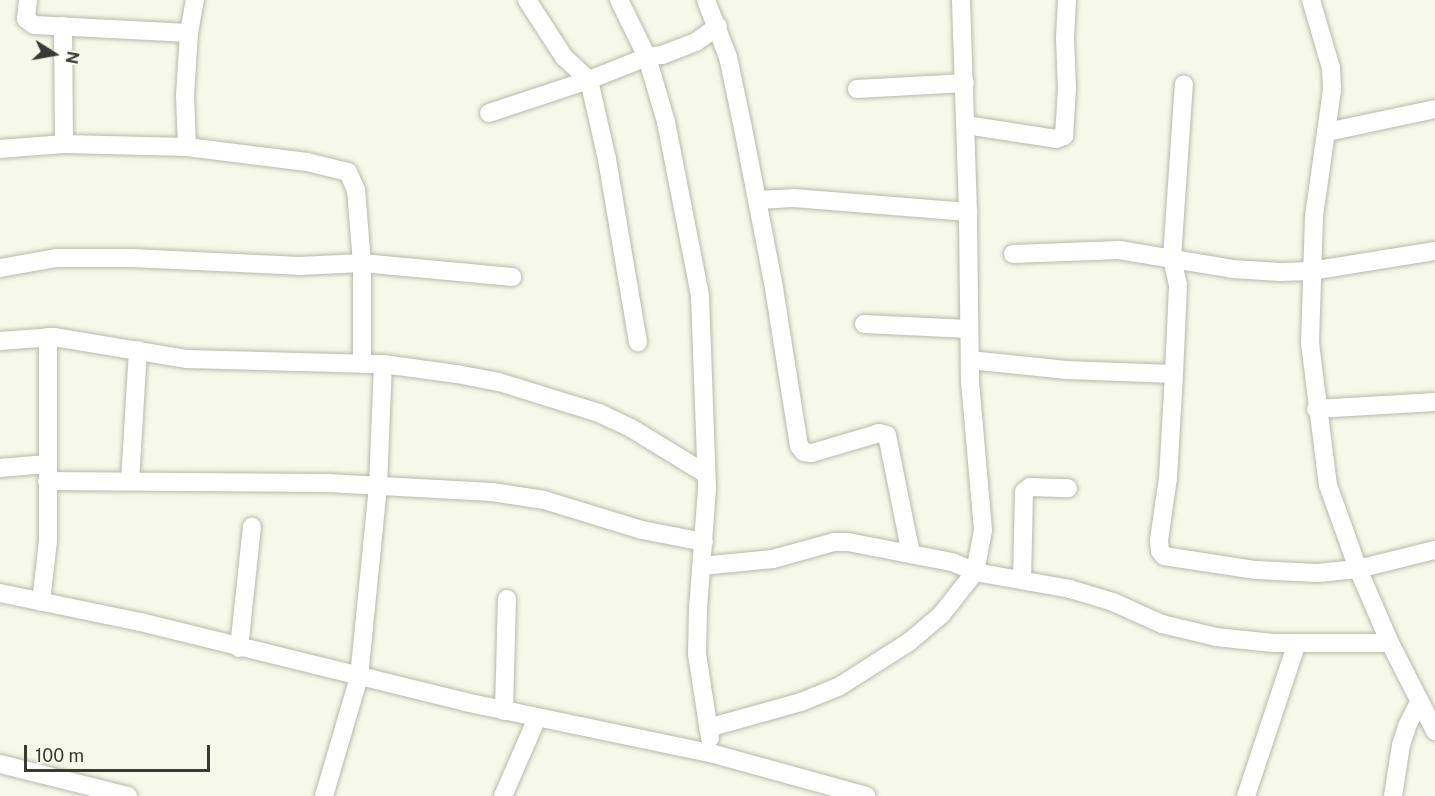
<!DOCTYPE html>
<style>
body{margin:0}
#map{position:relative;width:1435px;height:796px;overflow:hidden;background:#f6f9e9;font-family:"Public Sans",sans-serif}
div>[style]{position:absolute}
.roads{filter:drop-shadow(0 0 2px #b6baab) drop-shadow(0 0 2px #b6baab)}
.minor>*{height:18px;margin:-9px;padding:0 9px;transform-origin:9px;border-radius:9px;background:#fff}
span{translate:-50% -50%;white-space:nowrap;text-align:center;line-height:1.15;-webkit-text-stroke:4.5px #f6f9e9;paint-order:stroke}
.north{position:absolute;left:24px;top:24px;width:60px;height:60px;-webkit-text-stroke:4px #f6f9e9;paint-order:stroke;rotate:101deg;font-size:16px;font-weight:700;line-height:24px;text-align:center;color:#393a34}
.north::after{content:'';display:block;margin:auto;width:21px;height:27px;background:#393a34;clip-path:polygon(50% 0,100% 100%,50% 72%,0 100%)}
.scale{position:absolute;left:24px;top:745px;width:186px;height:27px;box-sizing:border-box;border:3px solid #393a34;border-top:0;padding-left:8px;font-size:18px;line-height:21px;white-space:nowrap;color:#393a34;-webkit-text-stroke:4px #f6f9e9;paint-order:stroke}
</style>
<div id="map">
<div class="roads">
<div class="minor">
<i style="left:28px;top:0;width:19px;rotate:96deg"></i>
<i style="left:26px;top:19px;width:10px;rotate:37deg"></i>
<i style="left:34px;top:25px;width:155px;rotate:3deg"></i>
<i style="left:527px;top:0;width:68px;rotate:57deg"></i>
<i style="left:564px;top:57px;width:34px;rotate:43deg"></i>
<i style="left:589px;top:80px;width:62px;rotate:-21.6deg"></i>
<i style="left:647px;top:57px;width:15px;rotate:-8deg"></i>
<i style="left:662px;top:55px;width:36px;rotate:-21deg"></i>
<i style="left:696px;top:42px;width:27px;rotate:-36deg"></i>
<i style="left:619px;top:0;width:64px;rotate:63.8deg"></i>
<i style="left:647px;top:57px;width:68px;rotate:73.7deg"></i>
<i style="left:666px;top:122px;width:177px;rotate:78.9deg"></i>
<i style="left:700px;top:296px;width:193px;rotate:87.9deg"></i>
<i style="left:707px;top:489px;width:121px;rotate:94.3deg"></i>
<i style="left:698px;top:610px;width:44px;rotate:91.3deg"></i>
<i style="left:697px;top:654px;width:85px;rotate:81.2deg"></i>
<i style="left:706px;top:0;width:61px;rotate:68.9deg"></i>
<i style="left:728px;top:57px;width:73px;rotate:78.1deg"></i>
<i style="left:743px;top:128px;width:157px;rotate:79deg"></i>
<i style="left:773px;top:282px;width:166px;rotate:81deg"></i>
<i style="left:799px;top:446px;width:8px;rotate:50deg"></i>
<i style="left:804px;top:452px;width:8px;rotate:7deg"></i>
<i style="left:812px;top:453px;width:70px;rotate:-16.6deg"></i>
<i style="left:879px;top:433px;width:8px;rotate:14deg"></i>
<i style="left:887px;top:435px;width:121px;rotate:78.6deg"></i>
<i style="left:1311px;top:0;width:71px;rotate:73.6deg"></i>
<i style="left:1331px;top:68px;width:22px;rotate:87deg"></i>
<i style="left:1332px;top:90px;width:127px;rotate:98.1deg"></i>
<i style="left:1314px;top:216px;width:127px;rotate:91.8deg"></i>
<i style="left:1310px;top:343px;width:143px;rotate:82.8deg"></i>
<i style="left:1328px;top:485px;width:89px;rotate:70.3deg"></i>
<i style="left:1358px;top:569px;width:81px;rotate:66.6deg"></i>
<i style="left:1390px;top:643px;width:99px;rotate:62.9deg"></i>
<i style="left:63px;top:26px;width:118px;rotate:89.5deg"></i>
<i style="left:857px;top:89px;width:108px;rotate:-3.2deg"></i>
<i style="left:489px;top:113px;width:105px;rotate:-18.3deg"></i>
<i style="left:589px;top:80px;width:81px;rotate:77.2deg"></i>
<i style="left:607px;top:159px;width:186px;rotate:80.4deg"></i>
<i style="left:966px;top:125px;width:91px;rotate:8.8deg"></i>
<i style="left:1056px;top:139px;width:9px;rotate:-21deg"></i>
<i style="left:1064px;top:136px;width:48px;rotate:-86.4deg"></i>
<i style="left:1067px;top:88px;width:50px;rotate:-92.3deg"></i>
<i style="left:1065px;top:38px;width:38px;rotate:-87deg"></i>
<i style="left:1327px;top:132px;width:110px;rotate:-12deg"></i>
<i style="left:187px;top:147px;width:51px;rotate:-92.2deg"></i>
<i style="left:185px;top:96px;width:63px;rotate:-86.4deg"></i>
<i style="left:189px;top:33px;width:34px;rotate:-80deg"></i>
<i style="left:0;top:149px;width:64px;rotate:-4.5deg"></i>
<i style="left:64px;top:144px;width:123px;rotate:1.4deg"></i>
<i style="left:187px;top:147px;width:121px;rotate:7.1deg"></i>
<i style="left:307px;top:162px;width:42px;rotate:13.7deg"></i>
<i style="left:348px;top:172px;width:20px;rotate:66deg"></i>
<i style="left:356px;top:190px;width:73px;rotate:85.3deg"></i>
<i style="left:362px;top:263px;width:101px;rotate:90deg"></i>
<i style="left:757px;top:200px;width:36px;rotate:-3deg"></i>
<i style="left:793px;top:198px;width:176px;rotate:4.6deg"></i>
<i style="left:1013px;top:254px;width:106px;rotate:-2.2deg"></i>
<i style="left:1119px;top:250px;width:115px;rotate:9.5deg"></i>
<i style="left:1232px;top:269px;width:48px;rotate:3.6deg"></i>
<i style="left:1280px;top:272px;width:31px;rotate:-2deg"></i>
<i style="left:1311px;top:271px;width:126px;rotate:-9.2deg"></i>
<i style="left:0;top:268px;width:58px;rotate:-10deg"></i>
<i style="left:57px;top:258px;width:75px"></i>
<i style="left:132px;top:258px;width:167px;rotate:2.7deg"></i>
<i style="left:299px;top:266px;width:63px;rotate:-2.7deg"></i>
<i style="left:362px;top:263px;width:151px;rotate:5.3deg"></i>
<i style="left:864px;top:324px;width:105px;rotate:2.7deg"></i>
<i style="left:0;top:341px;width:54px;rotate:-4.2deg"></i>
<i style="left:54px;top:337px;width:135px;rotate:9.4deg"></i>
<i style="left:187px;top:359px;width:196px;rotate:1.5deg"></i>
<i style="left:383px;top:364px;width:75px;rotate:7.7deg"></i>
<i style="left:457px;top:374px;width:43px;rotate:10.8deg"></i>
<i style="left:499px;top:382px;width:105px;rotate:17.2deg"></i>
<i style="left:599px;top:413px;width:35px;rotate:25deg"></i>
<i style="left:631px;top:428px;width:88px;rotate:31.5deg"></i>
<i style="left:970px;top:360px;width:97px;rotate:5.9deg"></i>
<i style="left:1066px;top:370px;width:108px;rotate:2.1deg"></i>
<i style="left:1174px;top:374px;width:89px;rotate:-87.4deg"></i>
<i style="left:1178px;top:285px;width:28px;rotate:-103deg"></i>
<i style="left:1172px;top:258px;width:174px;rotate:-86.1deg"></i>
<i style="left:1174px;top:374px;width:104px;rotate:93.3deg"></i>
<i style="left:1168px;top:478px;width:63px;rotate:98.3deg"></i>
<i style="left:1159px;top:540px;width:11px;rotate:85deg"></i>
<i style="left:1160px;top:551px;width:6px;rotate:51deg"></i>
<i style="left:1164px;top:556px;width:93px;rotate:8.7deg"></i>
<i style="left:1256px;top:570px;width:62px;rotate:2.8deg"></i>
<i style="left:1318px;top:573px;width:40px;rotate:-5.7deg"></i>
<i style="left:1358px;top:569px;width:79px;rotate:-13.9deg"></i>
<i style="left:1316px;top:409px;width:119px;rotate:-3.4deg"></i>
<i style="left:0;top:468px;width:47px;rotate:-4.9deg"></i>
<i style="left:47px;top:481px;width:280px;rotate:0.4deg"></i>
<i style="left:327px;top:483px;width:165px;rotate:3.1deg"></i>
<i style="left:492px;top:492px;width:53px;rotate:8.7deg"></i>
<i style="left:544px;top:500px;width:102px;rotate:17deg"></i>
<i style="left:642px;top:530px;width:63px;rotate:11deg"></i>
<i style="left:130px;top:481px;width:131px;rotate:-86.5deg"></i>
<i style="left:702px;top:566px;width:71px;rotate:-5.6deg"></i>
<i style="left:773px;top:559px;width:63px;rotate:-15.6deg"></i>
<i style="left:834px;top:542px;width:14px"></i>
<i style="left:848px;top:542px;width:106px;rotate:10.9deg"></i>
<i style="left:952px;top:562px;width:25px;rotate:23deg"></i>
<i style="left:975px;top:572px;width:97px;rotate:10.1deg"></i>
<i style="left:1070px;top:589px;width:45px;rotate:16.8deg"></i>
<i style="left:1113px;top:602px;width:54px;rotate:24.2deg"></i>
<i style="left:1162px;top:624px;width:56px;rotate:13.5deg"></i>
<i style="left:1216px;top:637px;width:57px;rotate:6deg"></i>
<i style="left:1273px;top:643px;width:117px"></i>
<i style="left:1022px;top:580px;width:88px;rotate:-88.7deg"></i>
<i style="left:1024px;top:492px;width:8px;rotate:-40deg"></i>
<i style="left:1030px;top:487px;width:38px;rotate:2deg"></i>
<i style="left:0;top:593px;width:143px;rotate:11.7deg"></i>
<i style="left:140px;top:622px;width:335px;rotate:13.8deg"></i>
<i style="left:465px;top:702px;width:254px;rotate:11.8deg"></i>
<i style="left:714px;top:754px;width:158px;rotate:15.4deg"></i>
<i style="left:41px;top:602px;width:61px;rotate:-83.5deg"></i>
<i style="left:48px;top:541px;width:204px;rotate:-90deg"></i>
<i style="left:239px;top:648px;width:122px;rotate:-83.9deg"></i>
<i style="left:504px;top:711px;width:112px;rotate:-88.5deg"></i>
<i style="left:708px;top:728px;width:97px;rotate:-15.6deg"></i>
<i style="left:801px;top:702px;width:42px;rotate:-22.3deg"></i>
<i style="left:840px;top:686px;width:82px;rotate:-32.5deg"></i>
<i style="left:909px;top:642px;width:42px;rotate:-40.2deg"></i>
<i style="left:941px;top:615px;width:55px;rotate:-51.7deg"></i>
<i style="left:975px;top:572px;width:43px;rotate:-79.2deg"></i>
<i style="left:983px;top:530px;width:149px;rotate:-95deg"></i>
<i style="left:970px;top:382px;width:170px;rotate:-90.7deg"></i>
<i style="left:968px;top:212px;width:212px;rotate:-91.9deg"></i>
<i style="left:0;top:764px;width:132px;rotate:14deg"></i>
<i style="left:324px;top:796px;width:124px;rotate:-73.6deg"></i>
<i style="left:359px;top:677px;width:191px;rotate:-84.3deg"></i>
<i style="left:378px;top:487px;width:123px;rotate:-87.7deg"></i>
<i style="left:503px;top:796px;width:85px;rotate:-66.4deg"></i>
<i style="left:1246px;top:796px;width:161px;rotate:-71.6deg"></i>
<i style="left:1393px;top:796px;width:52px;rotate:-81.1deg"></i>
<i style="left:1401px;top:745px;width:20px;rotate:-72deg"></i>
<i style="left:1407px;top:726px;width:27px;rotate:-63deg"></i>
</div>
</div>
<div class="north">N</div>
<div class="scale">100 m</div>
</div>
